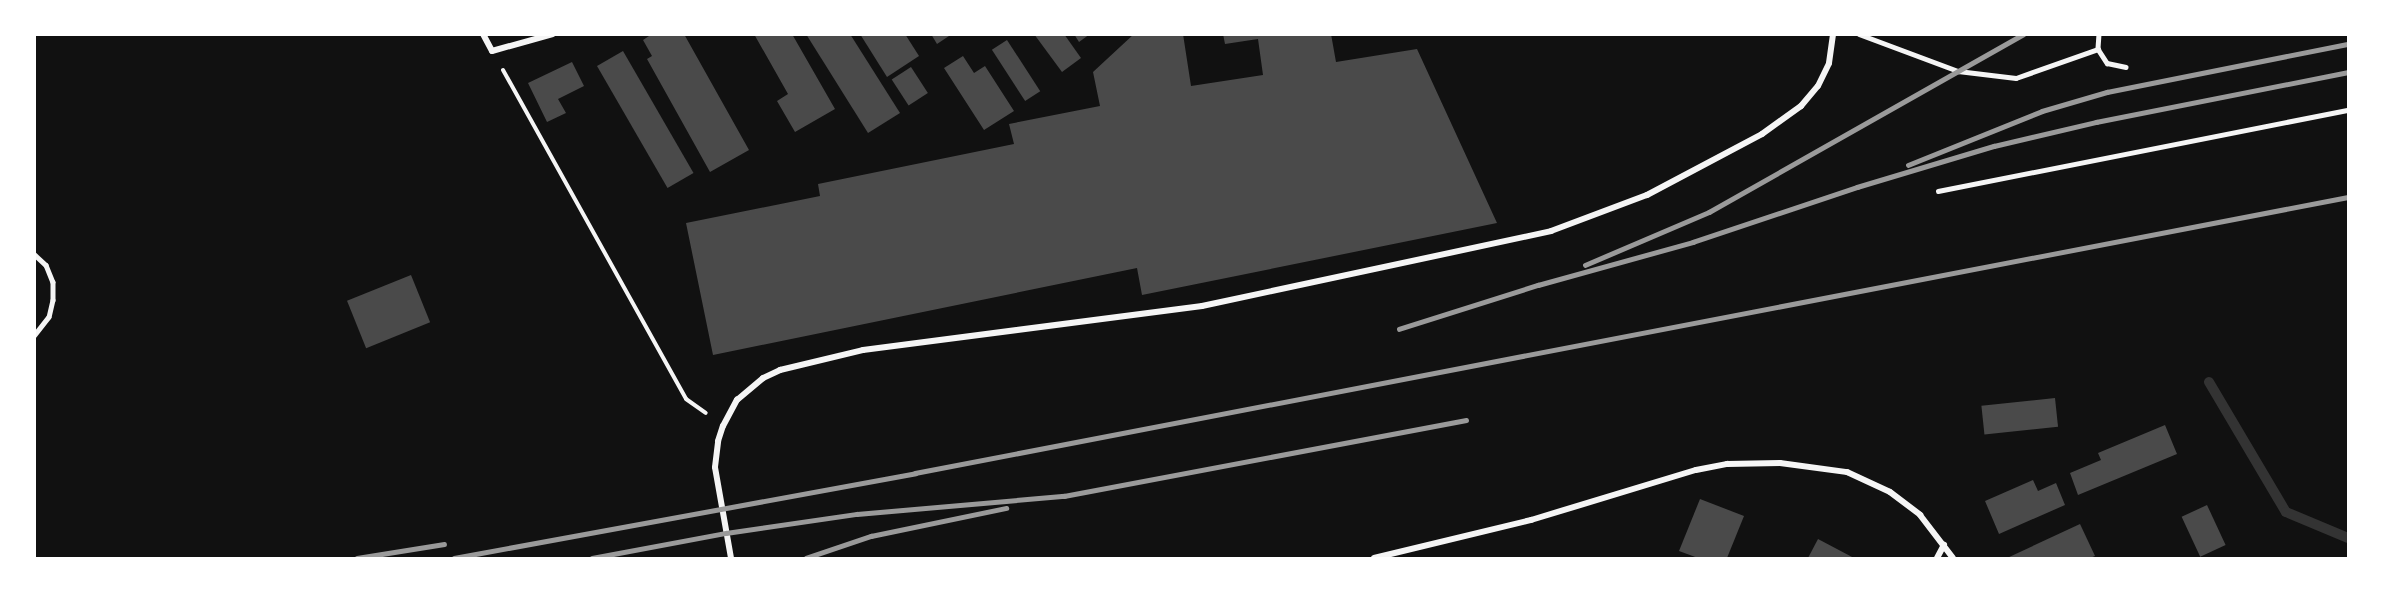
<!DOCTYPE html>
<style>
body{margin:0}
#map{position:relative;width:2383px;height:593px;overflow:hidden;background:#111;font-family:"Noto Serif",serif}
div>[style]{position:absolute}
.stream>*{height:10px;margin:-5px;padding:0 5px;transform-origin:5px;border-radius:5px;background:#333}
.building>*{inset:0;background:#4a4a4a;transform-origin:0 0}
.path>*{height:4px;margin:-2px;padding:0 2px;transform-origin:2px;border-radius:2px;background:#f5f5f5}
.service>*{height:4.5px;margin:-2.25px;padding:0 2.25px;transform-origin:2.25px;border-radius:2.25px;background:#f5f5f5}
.minor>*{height:6px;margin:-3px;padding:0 3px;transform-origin:3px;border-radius:3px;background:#f5f5f5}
.rail>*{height:4.5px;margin:-2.25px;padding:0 2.25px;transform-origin:2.25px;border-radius:2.25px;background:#9a9a9a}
span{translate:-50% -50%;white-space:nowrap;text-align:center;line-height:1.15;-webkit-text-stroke:4.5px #fff;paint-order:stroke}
.frame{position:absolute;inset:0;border:36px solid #fff;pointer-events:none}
</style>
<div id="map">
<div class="stream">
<i style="left:2209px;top:382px;width:151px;rotate:59.4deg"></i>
<i style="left:2286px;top:512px;width:67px;rotate:22.8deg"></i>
</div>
<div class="building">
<i style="clip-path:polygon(652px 34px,684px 34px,749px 150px,710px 172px,647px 59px,652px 56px,643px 40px)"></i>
<i style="clip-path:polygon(754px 34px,792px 34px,835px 109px,795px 132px,777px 101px,788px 94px)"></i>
<i style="clip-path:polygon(806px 34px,850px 34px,900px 113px,868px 133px)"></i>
<i style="clip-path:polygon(860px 34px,905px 34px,919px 56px,887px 77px)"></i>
<i style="clip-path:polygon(931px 34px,952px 34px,937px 44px)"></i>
<i style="clip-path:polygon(1034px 34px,1064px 34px,1081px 58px,1062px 72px)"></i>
<i style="clip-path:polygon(1074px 34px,1090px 34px,1079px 42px)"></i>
<i style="clip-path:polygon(1134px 34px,1183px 34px,1191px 86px,1263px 75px,1258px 39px,1225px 44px,1223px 34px,1331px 34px,1336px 62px,1417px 49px,1497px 223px,1142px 295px,1137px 268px,713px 355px,686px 223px,820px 196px,818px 184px,1014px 144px,1009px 124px,1100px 106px,1093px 72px)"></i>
<i style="left:1007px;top:40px;width:61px;height:18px;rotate:57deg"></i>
<i style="left:623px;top:51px;width:141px;height:30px;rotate:60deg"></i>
<i style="clip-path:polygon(963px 56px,974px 73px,985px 66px,1014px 111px,984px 130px,944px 68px)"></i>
<i style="clip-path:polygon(572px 62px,584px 86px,558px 99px,566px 113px,547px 122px,528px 83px)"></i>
<i style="left:911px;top:67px;width:31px;height:23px;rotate:57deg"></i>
<i style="left:411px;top:275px;width:51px;height:69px;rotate:68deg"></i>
<i style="left:2055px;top:398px;width:29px;height:74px;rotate:84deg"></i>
<i style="clip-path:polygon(2165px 425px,2177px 454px,2078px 495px,2070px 473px,2101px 460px,2098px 453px)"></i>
<i style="clip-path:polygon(2033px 480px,2038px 491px,2056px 483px,2065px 505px,1999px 534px,1985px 501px)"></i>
<i style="clip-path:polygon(1700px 499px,1744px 516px,1727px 558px,1698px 558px,1679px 551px)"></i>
<i style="left:2207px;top:505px;width:44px;height:28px;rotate:65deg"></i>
<i style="clip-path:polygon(2080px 524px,2095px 556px,2090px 558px,2007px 558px)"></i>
<i style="clip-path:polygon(1818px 539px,1854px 558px,1808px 558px)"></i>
</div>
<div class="path">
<i style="left:503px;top:70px;width:376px;rotate:60.9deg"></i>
<i style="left:686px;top:399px;width:24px;rotate:35deg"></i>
</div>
<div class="service">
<i style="left:1859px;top:34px;width:106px;rotate:20.5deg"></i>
<i style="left:1958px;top:71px;width:58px;rotate:6.9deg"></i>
<i style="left:2016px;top:78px;width:87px;rotate:-19.5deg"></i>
<i style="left:2099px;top:34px;width:15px;rotate:94deg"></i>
<i style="left:2098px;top:49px;width:17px;rotate:57deg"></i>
<i style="left:2107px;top:63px;width:19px;rotate:12deg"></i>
<i style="left:1938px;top:191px;width:418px;rotate:-11.2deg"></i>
<i style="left:34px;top:254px;width:16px;rotate:43deg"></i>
<i style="left:46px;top:265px;width:18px;rotate:68deg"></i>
<i style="left:53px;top:282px;width:18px;rotate:90deg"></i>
<i style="left:53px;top:300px;width:17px;rotate:103deg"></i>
<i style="left:49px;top:317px;width:24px;rotate:128deg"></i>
</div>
<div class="minor">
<i style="left:483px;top:34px;width:19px;rotate:62deg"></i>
<i style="left:492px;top:51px;width:63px;rotate:-15.6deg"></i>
<i style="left:731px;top:558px;width:92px;rotate:-100deg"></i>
<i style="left:715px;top:467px;width:26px;rotate:-83deg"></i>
<i style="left:718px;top:441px;width:16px;rotate:-72deg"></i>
<i style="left:723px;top:426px;width:30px;rotate:-62deg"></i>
<i style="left:737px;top:400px;width:34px;rotate:-40deg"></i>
<i style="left:763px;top:378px;width:19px;rotate:-25deg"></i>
<i style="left:780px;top:370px;width:85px;rotate:-13.5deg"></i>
<i style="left:863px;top:350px;width:342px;rotate:-7.4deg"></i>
<i style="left:1202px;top:306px;width:357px;rotate:-12.1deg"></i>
<i style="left:1551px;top:231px;width:103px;rotate:-20.6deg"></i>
<i style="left:1647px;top:195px;width:130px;rotate:-27.9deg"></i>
<i style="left:1762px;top:134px;width:48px;rotate:-35.7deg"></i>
<i style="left:1801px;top:106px;width:26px;rotate:-50deg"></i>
<i style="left:1818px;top:86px;width:25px;rotate:-64deg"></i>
<i style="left:1829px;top:63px;width:29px;rotate:-82deg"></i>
<i style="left:1374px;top:558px;width:162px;rotate:-13.6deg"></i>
<i style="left:1531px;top:520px;width:172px;rotate:-16.9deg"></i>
<i style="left:1696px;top:470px;width:32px;rotate:-11deg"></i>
<i style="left:1727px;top:464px;width:53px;rotate:-1.1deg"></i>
<i style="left:1780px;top:463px;width:68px;rotate:7.7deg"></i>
<i style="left:1847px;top:472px;width:47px;rotate:24.9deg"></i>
<i style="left:1890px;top:492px;width:38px;rotate:37deg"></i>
<i style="left:1920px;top:515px;width:54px;rotate:52.5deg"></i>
<i style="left:1937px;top:558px;width:15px;rotate:-62deg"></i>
</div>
<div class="rail">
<i style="left:1908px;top:165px;width:144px;rotate:-21.9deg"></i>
<i style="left:2042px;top:111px;width:68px;rotate:-16.3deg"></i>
<i style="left:2107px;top:92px;width:246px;rotate:-11.3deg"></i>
<i style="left:1585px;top:265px;width:135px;rotate:-23.1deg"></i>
<i style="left:1709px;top:212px;width:361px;rotate:-29.5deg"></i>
<i style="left:1399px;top:329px;width:146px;rotate:-17.6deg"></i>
<i style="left:1538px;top:285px;width:161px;rotate:-15.5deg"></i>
<i style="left:1693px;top:242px;width:173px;rotate:-18.5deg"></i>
<i style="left:1857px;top:187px;width:143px;rotate:-16.7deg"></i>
<i style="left:1994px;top:146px;width:105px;rotate:-13.2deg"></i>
<i style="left:2096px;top:122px;width:257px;rotate:-11.2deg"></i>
<i style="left:357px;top:558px;width:88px;rotate:-9.1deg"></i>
<i style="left:454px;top:558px;width:469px;rotate:-10.4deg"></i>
<i style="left:915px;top:473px;width:1459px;rotate:-10.9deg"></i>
<i style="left:592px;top:558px;width:136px;rotate:-10.6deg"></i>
<i style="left:726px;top:533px;width:132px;rotate:-8.3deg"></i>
<i style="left:857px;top:514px;width:208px;rotate:-5deg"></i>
<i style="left:1064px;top:496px;width:409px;rotate:-10.7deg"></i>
<i style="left:806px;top:558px;width:69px;rotate:-18.7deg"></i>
<i style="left:871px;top:536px;width:138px;rotate:-11.7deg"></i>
</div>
<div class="frame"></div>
</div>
